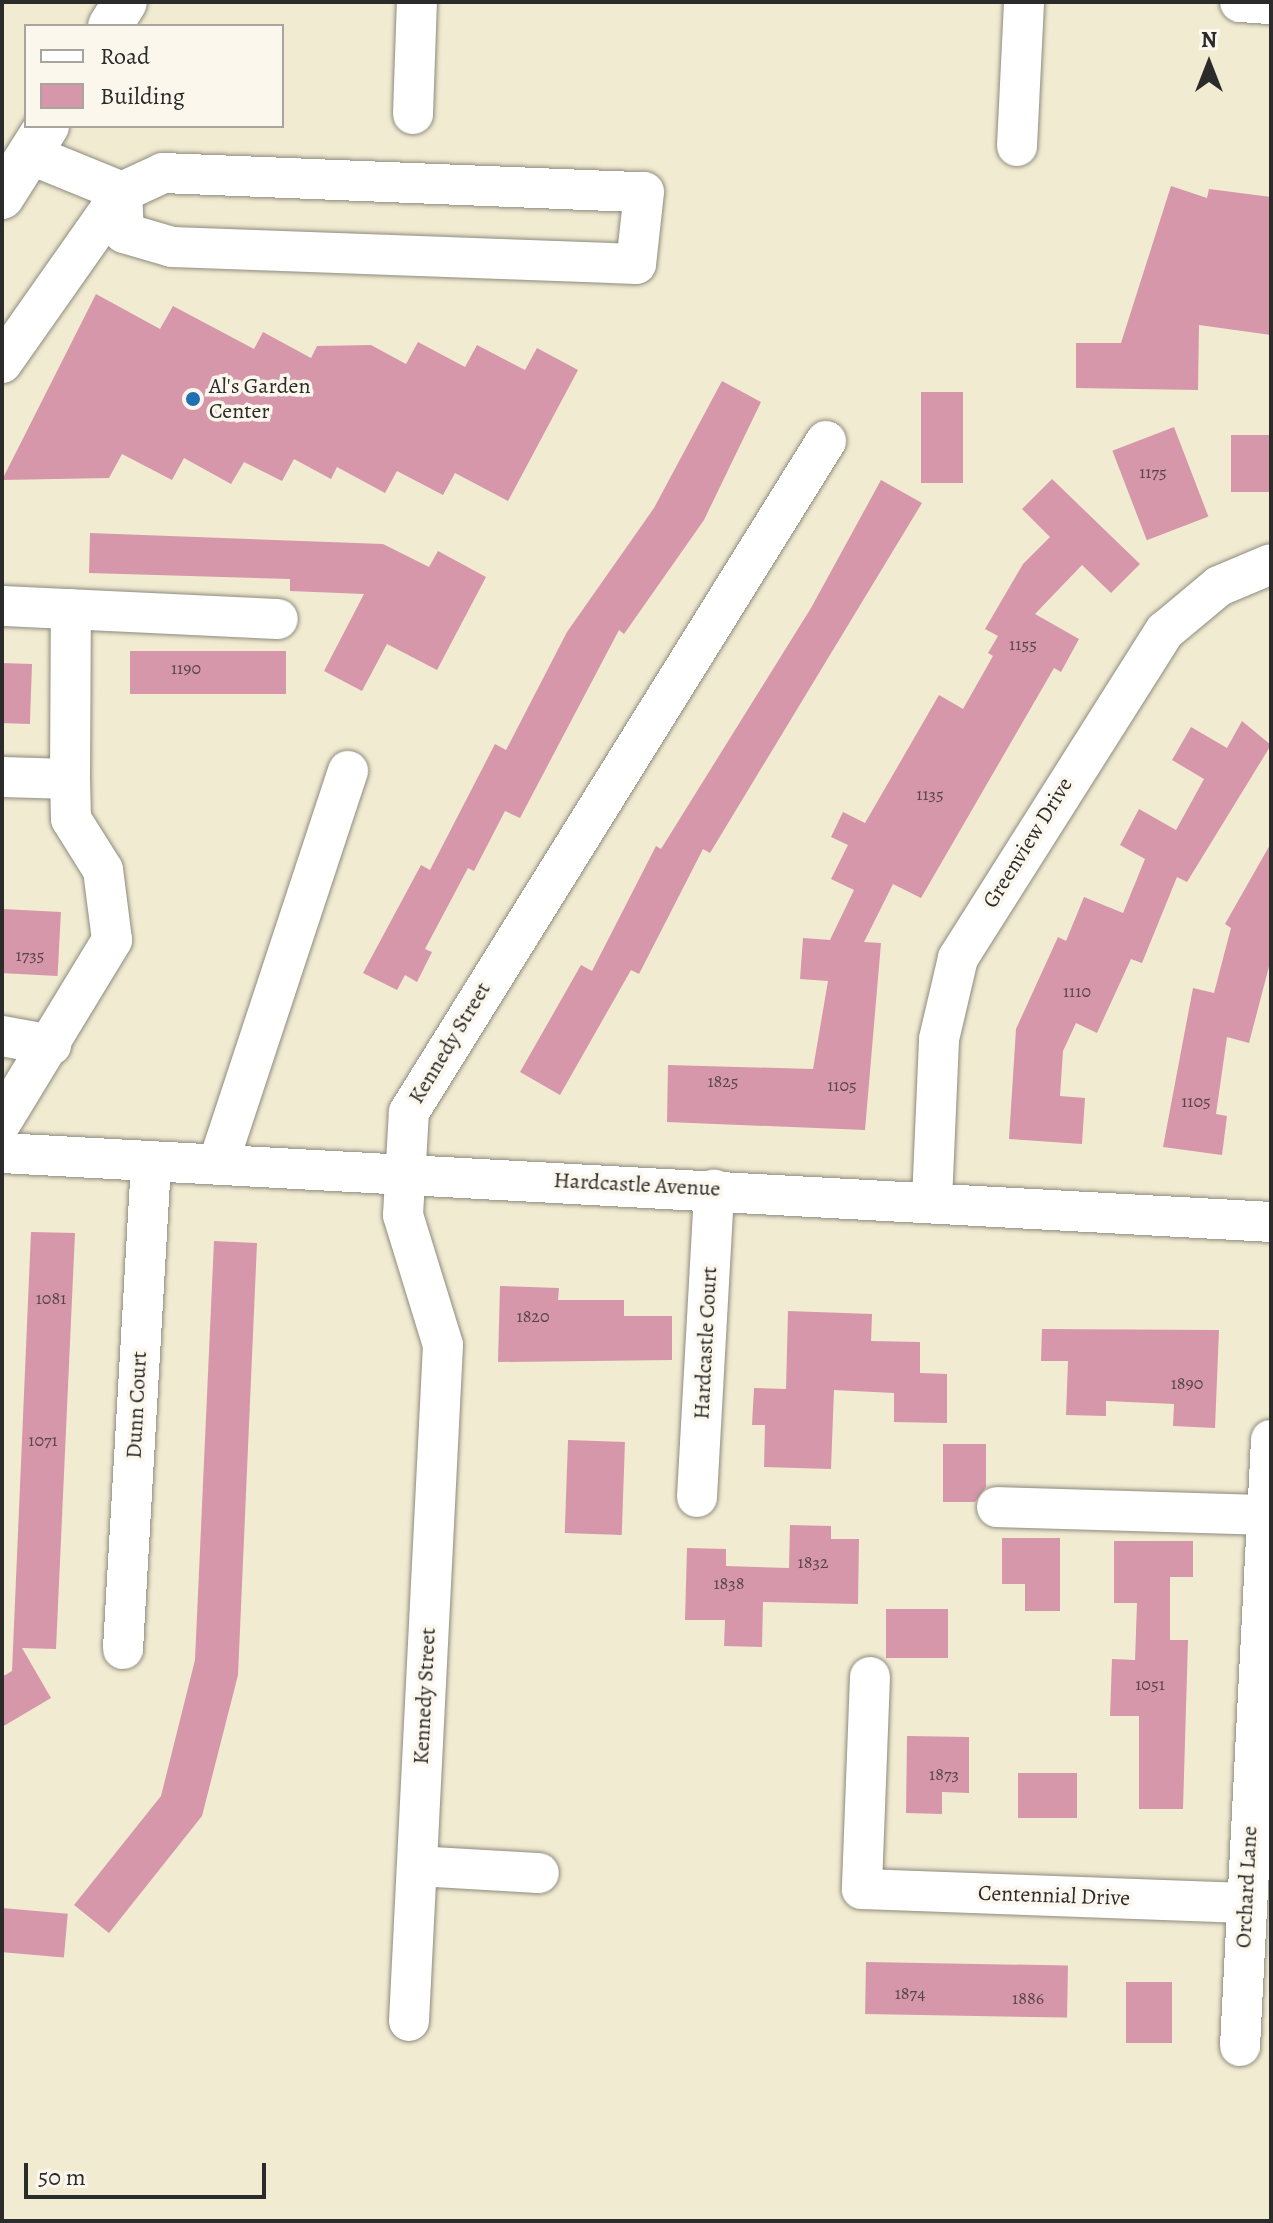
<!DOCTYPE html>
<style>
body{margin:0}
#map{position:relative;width:1273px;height:2223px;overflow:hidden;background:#f1ebd2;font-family:Alegreya,serif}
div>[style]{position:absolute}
.building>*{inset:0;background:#d697aa;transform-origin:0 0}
.roads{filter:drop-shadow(0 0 2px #8e8b7e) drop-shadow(0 0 2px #8e8b7e)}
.minor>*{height:40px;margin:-20px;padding:0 20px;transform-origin:20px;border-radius:20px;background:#fff}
.major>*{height:44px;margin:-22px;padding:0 22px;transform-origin:22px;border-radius:22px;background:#fff}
.dots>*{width:22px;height:22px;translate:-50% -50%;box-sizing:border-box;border:4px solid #fbf7ec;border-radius:50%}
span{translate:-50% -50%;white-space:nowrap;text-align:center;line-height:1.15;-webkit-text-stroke:7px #fbf7ec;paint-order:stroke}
.number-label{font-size:18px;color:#56464b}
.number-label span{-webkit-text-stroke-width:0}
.poi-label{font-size:22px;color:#2b2b2b}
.left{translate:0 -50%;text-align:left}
.street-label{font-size:22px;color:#2b2b2b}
.frame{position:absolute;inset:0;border:4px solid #2b2b2b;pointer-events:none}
.legend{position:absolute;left:24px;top:24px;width:260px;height:104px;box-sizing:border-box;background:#fbf7ec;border:2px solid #a8a59f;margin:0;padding:10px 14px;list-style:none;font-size:24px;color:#2b2b2b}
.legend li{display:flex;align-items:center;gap:16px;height:40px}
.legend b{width:40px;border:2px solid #a8a59f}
.north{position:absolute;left:1169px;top:24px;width:80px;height:80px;-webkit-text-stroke:6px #fbf7ec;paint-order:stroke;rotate:0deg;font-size:22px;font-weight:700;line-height:32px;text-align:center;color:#2b2b2b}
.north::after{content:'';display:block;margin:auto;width:28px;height:36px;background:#2b2b2b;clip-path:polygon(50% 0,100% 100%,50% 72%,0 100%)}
.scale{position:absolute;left:24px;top:2163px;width:242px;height:36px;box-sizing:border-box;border:4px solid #2b2b2b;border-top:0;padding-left:10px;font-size:24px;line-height:28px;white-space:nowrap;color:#2b2b2b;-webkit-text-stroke:6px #fbf7ec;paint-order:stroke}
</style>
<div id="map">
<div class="building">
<i style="clip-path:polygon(1171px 186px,1207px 198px,1209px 189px,1271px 197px,1271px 335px,1199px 325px,1198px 390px,1076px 388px,1076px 343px,1121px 343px)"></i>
<i style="clip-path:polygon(96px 294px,160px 329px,173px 306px,254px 349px,263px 332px,311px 358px,317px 346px,371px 345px,406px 364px,418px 342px,465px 367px,477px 345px,525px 370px,537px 348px,578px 370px,508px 501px,455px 473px,443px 495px,397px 471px,385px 493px,337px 467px,331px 479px,294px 459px,282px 481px,244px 462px,231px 484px,184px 458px,172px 480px,122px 454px,109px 478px,2px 480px)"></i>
<i style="clip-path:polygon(722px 381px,761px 402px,704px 520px,624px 634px,619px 630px,520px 818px,505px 811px,474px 871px,468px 868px,425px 949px,432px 952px,417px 982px,405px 975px,397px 990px,363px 973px,421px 865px,430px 870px,495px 744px,506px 750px,567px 632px,654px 508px)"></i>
<i style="left:921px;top:392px;width:42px;height:91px"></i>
<i style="left:1174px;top:427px;width:96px;height:66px;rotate:69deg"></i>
<i style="left:1231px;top:435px;width:40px;height:57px"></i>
<i style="clip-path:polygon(1052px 479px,1140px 564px,1111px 593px,1082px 565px,1035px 614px,1079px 639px,1061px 672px,1054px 668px,921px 898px,893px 884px,864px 942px,881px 943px,865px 1130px,667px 1122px,668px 1065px,813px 1069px,828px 981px,800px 979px,803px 938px,830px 940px,854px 890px,831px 879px,848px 845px,831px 837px,843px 812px,865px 823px,939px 695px,963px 709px,993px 656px,988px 653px,998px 636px,985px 629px,1023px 564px,1050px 537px,1022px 509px)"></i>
<i style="clip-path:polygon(881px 480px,922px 503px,710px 853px,703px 849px,639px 974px,631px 970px,560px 1095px,520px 1072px,581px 965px,592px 971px,656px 846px,661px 849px,811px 608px)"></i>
<i style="clip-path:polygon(90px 533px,383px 544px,429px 567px,438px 551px,486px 577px,437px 670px,387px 644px,362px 691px,324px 671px,364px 594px,290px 591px,290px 579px,89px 573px)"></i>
<i style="left:130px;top:651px;width:156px;height:43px"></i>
<i style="left:2px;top:663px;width:30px;height:60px;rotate:2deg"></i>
<i style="clip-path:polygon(1242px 721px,1271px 745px,1187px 882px,1177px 877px,1142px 963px,1131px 959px,1097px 1033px,1076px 1023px,1063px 1051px,1060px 1096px,1085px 1098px,1082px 1144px,1009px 1139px,1016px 1029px,1058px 937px,1066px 941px,1084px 897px,1123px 913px,1145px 859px,1120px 845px,1139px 809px,1176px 830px,1204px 779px,1172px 760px,1191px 727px,1227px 748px)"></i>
<i style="clip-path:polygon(1271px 843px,1271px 959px,1249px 1043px,1227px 1037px,1216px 1114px,1227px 1116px,1222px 1155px,1163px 1147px,1193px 988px,1214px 993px,1231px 928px,1225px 924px)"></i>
<i style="left:2px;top:909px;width:59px;height:64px;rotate:3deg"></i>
<i style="clip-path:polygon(31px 1232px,75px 1233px,56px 1649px,22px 1648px,51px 1698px,2px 1727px,2px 1677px,12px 1671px)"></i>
<i style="clip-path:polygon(214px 1241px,257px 1243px,238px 1675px,202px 1816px,109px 1933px,74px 1905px,161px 1796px,195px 1660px)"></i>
<i style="clip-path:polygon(500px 1286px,559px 1288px,558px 1300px,624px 1300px,624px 1316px,672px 1316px,672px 1360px,498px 1362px)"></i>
<i style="clip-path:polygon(788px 1311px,872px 1314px,871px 1341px,920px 1342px,920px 1373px,947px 1374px,947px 1423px,894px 1422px,894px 1393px,834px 1390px,831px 1469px,764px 1467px,765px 1425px,752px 1425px,754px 1388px,786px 1389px)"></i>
<i style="clip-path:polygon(1042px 1329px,1219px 1330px,1215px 1428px,1173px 1426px,1174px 1404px,1106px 1401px,1106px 1416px,1066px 1415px,1068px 1361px,1041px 1361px)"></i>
<i style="left:568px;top:1440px;width:57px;height:93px;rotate:2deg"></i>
<i style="clip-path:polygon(943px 1444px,986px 1444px,986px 1487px,975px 1502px,943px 1502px)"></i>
<i style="clip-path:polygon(790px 1525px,831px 1526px,831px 1539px,859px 1539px,858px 1604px,763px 1602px,762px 1647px,724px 1646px,725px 1620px,685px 1620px,687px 1548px,726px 1549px,726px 1566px,789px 1568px)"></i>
<i style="clip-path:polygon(1002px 1538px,1060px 1538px,1060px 1611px,1025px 1611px,1025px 1584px,1002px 1584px)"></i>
<i style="clip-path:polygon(1114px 1541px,1193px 1541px,1193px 1577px,1170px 1577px,1170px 1640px,1188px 1640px,1183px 1809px,1139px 1809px,1139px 1716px,1110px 1716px,1112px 1659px,1135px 1660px,1137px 1603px,1114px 1603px)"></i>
<i style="left:886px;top:1609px;width:62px;height:49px"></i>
<i style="clip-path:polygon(907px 1736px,969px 1737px,969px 1793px,942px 1792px,942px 1814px,906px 1813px)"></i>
<i style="left:1018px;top:1773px;width:59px;height:45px"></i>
<i style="left:2px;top:1908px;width:66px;height:44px;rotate:5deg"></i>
<i style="left:866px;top:1962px;width:202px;height:52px;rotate:1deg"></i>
<i style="left:1126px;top:1982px;width:46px;height:61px"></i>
</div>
<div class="roads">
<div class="minor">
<i style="left:1240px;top:2px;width:31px;rotate:4deg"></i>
<i style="left:413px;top:114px;width:112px;rotate:-88deg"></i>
<i style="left:1017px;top:146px;width:144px;rotate:-87.2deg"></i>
<i style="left:29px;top:154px;width:100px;rotate:22.2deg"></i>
<i style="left:2px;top:363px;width:209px;rotate:-54.9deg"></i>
<i style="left:122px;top:192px;width:45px;rotate:-24.9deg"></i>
<i style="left:163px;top:173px;width:481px;rotate:2.3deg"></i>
<i style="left:644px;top:192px;width:72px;rotate:96.3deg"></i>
<i style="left:636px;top:264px;width:464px;rotate:-177.9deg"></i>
<i style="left:172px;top:247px;width:50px;rotate:-163.7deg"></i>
<i style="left:124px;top:233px;width:41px;rotate:-92.8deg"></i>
<i style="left:2px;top:606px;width:276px;rotate:2.7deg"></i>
<i style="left:2px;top:777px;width:68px;rotate:1.7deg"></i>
<i style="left:70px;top:779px;width:170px;rotate:-89.7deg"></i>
<i style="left:2px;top:1036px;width:50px;rotate:10.4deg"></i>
<i style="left:2px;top:1121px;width:212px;rotate:-58.7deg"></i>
<i style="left:112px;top:940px;width:71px;rotate:-97.3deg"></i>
<i style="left:103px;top:870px;width:60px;rotate:-122.1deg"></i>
<i style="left:71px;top:819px;width:40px;rotate:-91.4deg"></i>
<i style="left:2px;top:1153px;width:1271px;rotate:3.11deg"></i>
<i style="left:218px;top:1164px;width:414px;rotate:-71.7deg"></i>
<i style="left:932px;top:1201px;width:162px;rotate:-87.5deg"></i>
<i style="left:939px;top:1039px;width:83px;rotate:-76.8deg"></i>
<i style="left:958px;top:958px;width:387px;rotate:-57.7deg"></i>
<i style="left:1165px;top:631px;width:70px;rotate:-39.8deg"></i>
<i style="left:1219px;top:586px;width:56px;rotate:-22.9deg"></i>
<i style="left:697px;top:1497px;width:308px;rotate:-86.8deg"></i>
<i style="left:997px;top:1507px;width:271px;rotate:1.7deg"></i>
<i style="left:123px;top:1649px;width:489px;rotate:-86.7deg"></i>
<i style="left:870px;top:1677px;width:212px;rotate:92.2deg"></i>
<i style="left:862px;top:1889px;width:384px;rotate:2.1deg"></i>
<i style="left:417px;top:1866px;width:122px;rotate:3.3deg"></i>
<i style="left:409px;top:2021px;width:677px;rotate:-87.12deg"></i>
<i style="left:443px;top:1345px;width:136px;rotate:-107.1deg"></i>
<i style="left:403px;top:1215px;width:103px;rotate:-86.7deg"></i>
<i style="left:409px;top:1112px;width:790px;rotate:-58.14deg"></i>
<i style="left:1240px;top:2046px;width:607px;rotate:-87.07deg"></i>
</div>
<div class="major">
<i style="left:110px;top:26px;width:28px;rotate:-58deg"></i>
<i style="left:2px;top:197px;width:84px;rotate:-57.6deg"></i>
</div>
</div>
<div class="dots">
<i style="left:193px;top:399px;background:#1f6fb2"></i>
</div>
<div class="number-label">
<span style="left:1153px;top:472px">1175</span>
<span style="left:1023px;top:644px">1155</span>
<span style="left:186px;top:668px">1190</span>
<span style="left:930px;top:794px">1135</span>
<span style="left:30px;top:955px">1735</span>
<span style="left:1077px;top:991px">1110</span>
<span style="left:723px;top:1081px">1825</span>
<span style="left:842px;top:1085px">1105</span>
<span style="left:1196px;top:1101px">1105</span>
<span style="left:51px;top:1298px">1081</span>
<span style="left:533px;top:1316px">1820</span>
<span style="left:1187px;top:1383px">1890</span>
<span style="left:43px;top:1440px">1071</span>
<span style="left:813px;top:1562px">1832</span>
<span style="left:729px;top:1583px">1838</span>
<span style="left:1150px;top:1684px">1051</span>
<span style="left:944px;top:1774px">1873</span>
<span style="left:910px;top:1993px">1874</span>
<span style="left:1028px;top:1998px">1886</span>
</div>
<div class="poi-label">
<span class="left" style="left:209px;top:399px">Al's Garden<br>Center</span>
</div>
<div class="street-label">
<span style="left:1028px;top:843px;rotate:-58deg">Greenview Drive</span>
<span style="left:450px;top:1043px;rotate:-59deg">Kennedy Street</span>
<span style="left:637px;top:1185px;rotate:3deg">Hardcastle Avenue</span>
<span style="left:706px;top:1343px;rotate:-87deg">Hardcastle Court</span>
<span style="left:137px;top:1405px;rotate:-87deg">Dunn Court</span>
<span style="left:425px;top:1696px;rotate:-87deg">Kennedy Street</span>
<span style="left:1247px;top:1887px;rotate:-87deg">Orchard Lane</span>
<span style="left:1054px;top:1896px;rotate:2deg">Centennial Drive</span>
</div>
<div class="frame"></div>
<ul class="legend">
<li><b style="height:10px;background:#fff"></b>Road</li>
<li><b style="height:22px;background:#d697aa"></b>Building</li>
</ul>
<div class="north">N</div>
<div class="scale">50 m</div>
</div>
